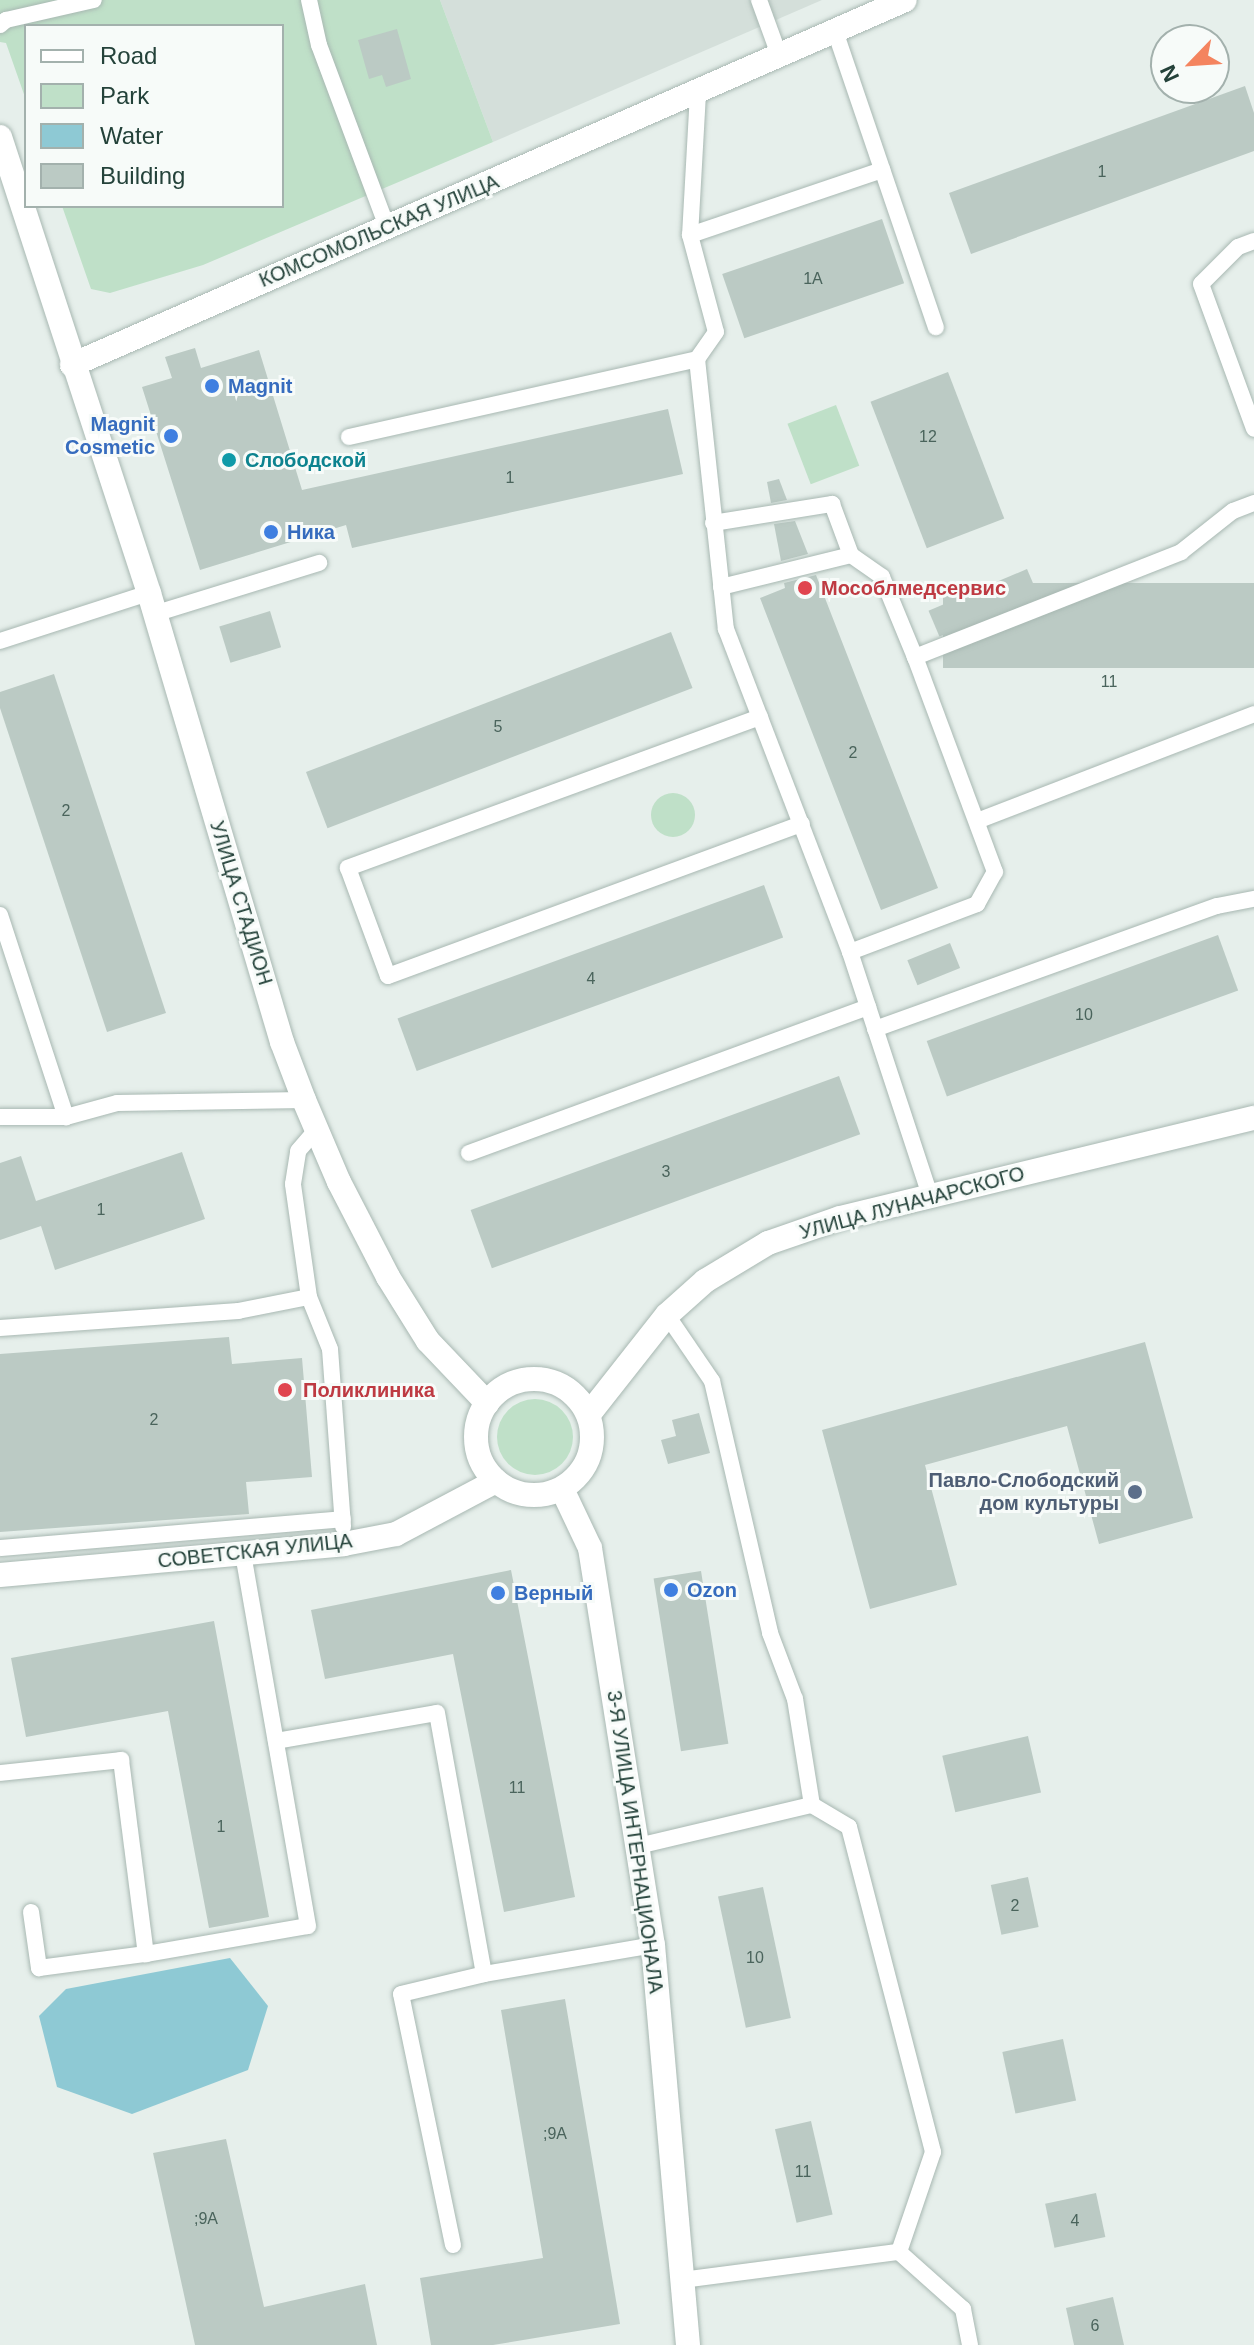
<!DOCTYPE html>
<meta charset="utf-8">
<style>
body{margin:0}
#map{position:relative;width:1254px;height:2345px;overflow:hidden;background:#e6efeb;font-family:Arial,sans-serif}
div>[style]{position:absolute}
.built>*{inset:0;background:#d4dfda}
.green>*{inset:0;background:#bfe0c8;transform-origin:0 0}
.round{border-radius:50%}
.water>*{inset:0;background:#8ec9d4}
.building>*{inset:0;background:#bbcac4;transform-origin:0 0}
.roads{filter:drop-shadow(0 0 2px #a8b8b2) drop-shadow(0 0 2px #a8b8b2)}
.lane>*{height:16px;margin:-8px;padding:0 8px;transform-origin:8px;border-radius:8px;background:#fff}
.street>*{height:24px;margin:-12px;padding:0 12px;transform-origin:12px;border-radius:12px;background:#fff}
.street>.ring{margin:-12px;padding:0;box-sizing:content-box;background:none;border:24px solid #fff;border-radius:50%}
.dots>*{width:22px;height:22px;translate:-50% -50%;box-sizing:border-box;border:4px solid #f7fbf9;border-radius:50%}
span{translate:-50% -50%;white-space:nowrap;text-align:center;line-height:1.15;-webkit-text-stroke:6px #f7fbf9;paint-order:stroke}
.number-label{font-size:16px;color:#4a645c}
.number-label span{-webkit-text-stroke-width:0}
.street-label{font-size:20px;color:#24423a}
.shop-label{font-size:20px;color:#366cbe;font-weight:700}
.left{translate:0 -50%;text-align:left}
.right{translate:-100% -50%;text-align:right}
.culture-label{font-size:20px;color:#0d838f;font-weight:700}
.health-label{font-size:20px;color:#be3a42;font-weight:700}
.service-label{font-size:20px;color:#4e5e75;font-weight:700}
.legend{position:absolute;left:24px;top:24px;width:260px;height:184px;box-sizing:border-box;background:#f7fbf9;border:2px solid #a3b1ad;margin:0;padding:10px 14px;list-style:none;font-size:24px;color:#24423a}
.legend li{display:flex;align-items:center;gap:16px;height:40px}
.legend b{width:40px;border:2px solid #a3b1ad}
.north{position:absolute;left:1150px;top:24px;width:80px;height:80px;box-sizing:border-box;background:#f7fbf9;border:2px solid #a3b1ad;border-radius:50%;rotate:245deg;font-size:22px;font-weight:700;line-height:32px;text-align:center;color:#24423a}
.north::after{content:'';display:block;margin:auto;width:28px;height:36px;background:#f4845f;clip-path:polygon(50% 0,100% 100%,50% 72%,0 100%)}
</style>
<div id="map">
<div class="built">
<i style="clip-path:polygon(440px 0,822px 0,493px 142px)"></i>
</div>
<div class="green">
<i style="clip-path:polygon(0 0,440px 0,493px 142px,203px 265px,110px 293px,91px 289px,62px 206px,282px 206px,282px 26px,26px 26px,26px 100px,6px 43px,0 42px)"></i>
<i style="left:836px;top:405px;width:65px;height:52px;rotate:69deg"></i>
<i class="round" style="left:651px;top:793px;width:44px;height:44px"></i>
<i class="round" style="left:497px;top:1399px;width:76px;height:76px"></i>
</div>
<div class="water">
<i style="clip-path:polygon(230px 1958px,268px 2006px,248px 2070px,132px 2114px,57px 2087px,39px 2016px,66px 1989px)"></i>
</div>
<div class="building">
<i style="clip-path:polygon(397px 29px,411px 79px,386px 87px,382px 75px,369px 79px,358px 40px)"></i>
<i style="clip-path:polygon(1245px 86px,1254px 113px,1254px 151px,971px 254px,949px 193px)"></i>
<i style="left:882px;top:219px;width:68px;height:169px;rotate:71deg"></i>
<i style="clip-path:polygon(195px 348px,201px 368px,259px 350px,302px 490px,668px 409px,683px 474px,352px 548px,346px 525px,200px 570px,142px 387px,172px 378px,165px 357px)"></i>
<i style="left:948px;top:372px;width:157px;height:83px;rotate:69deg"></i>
<i style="clip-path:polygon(779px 479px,787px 500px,771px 503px,767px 482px)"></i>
<i style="clip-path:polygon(795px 521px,808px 554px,781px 561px,774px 524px)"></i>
<i style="left:1027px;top:569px;width:28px;height:107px;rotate:67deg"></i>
<i style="clip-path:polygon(816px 575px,938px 888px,881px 910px,760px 598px,785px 588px,784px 583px)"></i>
<i style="left:1254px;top:583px;width:85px;height:311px;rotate:90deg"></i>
<i style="left:270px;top:611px;width:38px;height:53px;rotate:73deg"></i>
<i style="left:671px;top:632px;width:60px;height:391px;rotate:69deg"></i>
<i style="clip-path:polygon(54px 674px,166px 1013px,107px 1032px,0 708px,0 692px)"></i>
<i style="left:764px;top:885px;width:56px;height:390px;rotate:70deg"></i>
<i style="left:1218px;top:935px;width:59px;height:310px;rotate:70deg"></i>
<i style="left:950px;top:943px;width:27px;height:46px;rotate:68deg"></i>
<i style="left:839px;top:1076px;width:62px;height:392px;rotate:70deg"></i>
<i style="clip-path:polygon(182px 1152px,205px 1219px,55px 1270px,41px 1226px,0 1240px,0 1163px,21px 1156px,36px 1201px)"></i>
<i style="clip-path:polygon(229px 1337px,232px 1364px,302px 1358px,312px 1477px,246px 1482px,249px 1514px,0 1532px,0 1354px)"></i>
<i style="clip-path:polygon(1145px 1342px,1193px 1518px,1099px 1544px,1067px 1426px,925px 1465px,957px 1585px,870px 1609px,822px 1430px)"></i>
<i style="clip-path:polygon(699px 1413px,710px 1453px,668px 1464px,661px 1440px,676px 1436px,672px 1420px)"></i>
<i style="clip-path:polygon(511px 1570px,575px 1897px,504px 1912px,453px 1654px,325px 1679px,311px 1610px)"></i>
<i style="left:701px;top:1571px;width:175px;height:48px;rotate:81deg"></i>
<i style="clip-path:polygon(214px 1621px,269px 1917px,209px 1928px,168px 1711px,26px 1737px,11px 1658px)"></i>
<i style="left:1028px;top:1736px;width:58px;height:88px;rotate:77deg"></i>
<i style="left:1028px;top:1877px;width:51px;height:38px;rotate:78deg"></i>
<i style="left:763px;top:1887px;width:134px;height:46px;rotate:78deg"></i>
<i style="clip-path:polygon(565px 1999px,620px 2324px,493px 2345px,431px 2345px,420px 2278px,543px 2258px,501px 2010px)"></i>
<i style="left:1063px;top:2039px;width:63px;height:62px;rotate:78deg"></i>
<i style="left:811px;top:2121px;width:96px;height:37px;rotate:77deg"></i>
<i style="clip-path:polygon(226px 2139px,264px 2307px,365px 2284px,377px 2345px,195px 2345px,153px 2153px)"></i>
<i style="left:1096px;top:2193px;width:45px;height:52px;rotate:78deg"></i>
<i style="clip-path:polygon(1113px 2297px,1124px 2345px,1074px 2345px,1066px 2308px)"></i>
</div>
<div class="roads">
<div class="lane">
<i style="left:309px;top:0;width:46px;rotate:77.5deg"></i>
<i style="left:319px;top:45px;width:194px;rotate:69.5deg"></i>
<i style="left:759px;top:0;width:59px;rotate:70deg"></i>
<i style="left:0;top:25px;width:8px;rotate:-40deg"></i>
<i style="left:6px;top:20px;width:90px;rotate:-12.8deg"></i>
<i style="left:835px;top:31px;width:313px;rotate:71.2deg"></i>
<i style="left:698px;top:93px;width:142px;rotate:93.2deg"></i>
<i style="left:690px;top:235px;width:100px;rotate:75deg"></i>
<i style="left:716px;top:332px;width:33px;rotate:125deg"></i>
<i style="left:697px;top:359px;width:272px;rotate:83.9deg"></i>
<i style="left:726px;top:629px;width:346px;rotate:69deg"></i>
<i style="left:850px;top:952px;width:257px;rotate:71.8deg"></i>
<i style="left:690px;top:235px;width:203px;rotate:-18.7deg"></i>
<i style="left:1254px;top:241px;width:17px;rotate:159deg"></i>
<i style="left:1238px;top:247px;width:52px;rotate:135deg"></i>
<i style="left:1201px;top:284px;width:154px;rotate:69.9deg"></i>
<i style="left:349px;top:437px;width:357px;rotate:-12.6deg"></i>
<i style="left:713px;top:523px;width:121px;rotate:-9.1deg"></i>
<i style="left:832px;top:504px;width:54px;rotate:69.6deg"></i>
<i style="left:721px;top:587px;width:134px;rotate:-13.8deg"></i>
<i style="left:851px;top:555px;width:38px;rotate:35deg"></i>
<i style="left:882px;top:577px;width:87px;rotate:67.6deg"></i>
<i style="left:154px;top:614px;width:173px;rotate:-17.2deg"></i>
<i style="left:0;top:641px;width:157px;rotate:-17.9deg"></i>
<i style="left:760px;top:717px;width:439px;rotate:159.9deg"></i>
<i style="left:348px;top:868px;width:115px;rotate:69.7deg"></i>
<i style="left:388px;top:976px;width:441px;rotate:-20.2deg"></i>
<i style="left:977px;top:821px;width:297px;rotate:-21.1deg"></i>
<i style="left:0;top:915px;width:213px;rotate:71.9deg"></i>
<i style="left:66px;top:1117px;width:53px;rotate:-15.4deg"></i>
<i style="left:117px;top:1103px;width:187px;rotate:-0.9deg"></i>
<i style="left:850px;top:952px;width:136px;rotate:-20.7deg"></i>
<i style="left:977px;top:904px;width:37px;rotate:-61deg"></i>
<i style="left:995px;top:872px;width:229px;rotate:-110.4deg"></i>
<i style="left:915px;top:657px;width:286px;rotate:-21.5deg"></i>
<i style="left:1181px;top:552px;width:66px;rotate:-38.3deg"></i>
<i style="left:1233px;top:511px;width:22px;rotate:-21deg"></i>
<i style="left:875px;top:1029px;width:363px;rotate:-19.8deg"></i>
<i style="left:1217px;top:906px;width:38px;rotate:-11deg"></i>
<i style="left:0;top:1117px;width:66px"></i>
<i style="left:469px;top:1153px;width:425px;rotate:-20.1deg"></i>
<i style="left:309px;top:1297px;width:56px;rotate:68deg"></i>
<i style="left:330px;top:1349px;width:178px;rotate:85.8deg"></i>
<i style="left:667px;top:1315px;width:80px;rotate:55.7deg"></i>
<i style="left:712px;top:1381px;width:259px;rotate:77deg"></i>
<i style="left:770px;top:1633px;width:71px;rotate:69.3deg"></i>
<i style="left:795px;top:1699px;width:107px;rotate:80.9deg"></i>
<i style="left:0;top:1328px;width:239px;rotate:-4.1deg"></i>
<i style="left:238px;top:1311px;width:72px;rotate:-11.2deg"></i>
<i style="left:309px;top:1297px;width:114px;rotate:-98.1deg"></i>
<i style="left:293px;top:1184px;width:33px;rotate:-81deg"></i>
<i style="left:298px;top:1151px;width:29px;rotate:-49deg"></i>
<i style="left:0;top:1548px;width:344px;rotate:-4.8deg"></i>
<i style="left:276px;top:1741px;width:163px;rotate:-9.9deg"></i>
<i style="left:437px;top:1713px;width:265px;rotate:79.8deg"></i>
<i style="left:484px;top:1974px;width:171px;rotate:-9.7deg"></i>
<i style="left:0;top:1773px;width:122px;rotate:-6.1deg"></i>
<i style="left:121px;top:1760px;width:196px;rotate:82.7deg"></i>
<i style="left:146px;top:1954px;width:164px;rotate:-9.8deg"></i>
<i style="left:308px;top:1926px;width:379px;rotate:-99.9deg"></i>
<i style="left:638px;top:1846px;width:179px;rotate:-13.3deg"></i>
<i style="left:812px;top:1805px;width:43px;rotate:30.7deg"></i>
<i style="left:849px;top:1827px;width:336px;rotate:75.5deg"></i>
<i style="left:933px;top:2152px;width:106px;rotate:108.8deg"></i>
<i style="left:31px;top:1912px;width:57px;rotate:81.9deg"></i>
<i style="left:39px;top:1968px;width:108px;rotate:-7.5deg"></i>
<i style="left:453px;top:2245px;width:256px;rotate:-101.7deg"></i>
<i style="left:401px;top:1994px;width:85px;rotate:-13.5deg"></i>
<i style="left:682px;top:2280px;width:219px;rotate:-7.4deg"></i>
<i style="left:899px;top:2252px;width:86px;rotate:41.7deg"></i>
<i style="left:963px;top:2309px;width:37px;rotate:79deg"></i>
</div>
<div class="street">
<i style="left:0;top:137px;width:480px;rotate:71.9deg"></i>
<i style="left:149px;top:593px;width:468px;rotate:73.5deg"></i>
<i style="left:282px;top:1042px;width:62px;rotate:69.2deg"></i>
<i style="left:304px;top:1100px;width:89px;rotate:66.9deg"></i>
<i style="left:339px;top:1182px;width:107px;rotate:62.7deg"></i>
<i style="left:388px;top:1277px;width:75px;rotate:58deg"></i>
<i style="left:428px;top:1341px;width:86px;rotate:46.4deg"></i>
<i style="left:72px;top:365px;width:909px;rotate:-23.66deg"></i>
<i class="ring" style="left:476px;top:1379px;width:92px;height:92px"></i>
<i style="left:589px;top:1414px;width:126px;rotate:-51.8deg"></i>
<i style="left:667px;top:1315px;width:51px;rotate:-41.8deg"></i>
<i style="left:705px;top:1281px;width:74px;rotate:-31.1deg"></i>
<i style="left:768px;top:1243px;width:76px;rotate:-19.1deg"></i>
<i style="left:840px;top:1218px;width:426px;rotate:-13.6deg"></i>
<i style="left:562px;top:1489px;width:65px;rotate:64.6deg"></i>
<i style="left:590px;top:1548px;width:402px;rotate:81deg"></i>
<i style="left:653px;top:1945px;width:402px;rotate:85deg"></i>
<i style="left:0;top:1575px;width:345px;rotate:-5.1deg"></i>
<i style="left:344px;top:1544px;width:53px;rotate:-10.9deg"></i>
<i style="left:396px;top:1534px;width:113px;rotate:-27.9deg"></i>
</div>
</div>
<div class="dots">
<i style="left:212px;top:386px;background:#3f7fe0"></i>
<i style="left:171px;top:436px;background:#3f7fe0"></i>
<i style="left:229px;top:460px;background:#0f9aa8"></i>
<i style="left:271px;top:532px;background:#3f7fe0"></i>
<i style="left:805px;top:588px;background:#e0444e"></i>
<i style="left:285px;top:1390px;background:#e0444e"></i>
<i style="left:1135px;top:1492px;background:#5c6f8a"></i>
<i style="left:671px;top:1590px;background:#3f7fe0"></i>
<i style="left:498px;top:1593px;background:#3f7fe0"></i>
</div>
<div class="number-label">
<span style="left:1102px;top:172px">1</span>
<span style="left:813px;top:279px">1А</span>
<span style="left:928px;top:437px">12</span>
<span style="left:510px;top:478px">1</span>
<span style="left:1109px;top:682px">11</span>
<span style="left:498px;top:727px">5</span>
<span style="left:853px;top:753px">2</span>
<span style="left:66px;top:811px">2</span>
<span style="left:591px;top:979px">4</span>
<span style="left:1084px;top:1015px">10</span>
<span style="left:666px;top:1172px">3</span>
<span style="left:101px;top:1210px">1</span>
<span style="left:154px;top:1420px">2</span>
<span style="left:517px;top:1788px">11</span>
<span style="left:221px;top:1827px">1</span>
<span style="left:1015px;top:1906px">2</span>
<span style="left:755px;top:1958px">10</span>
<span style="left:555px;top:2134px">;9А</span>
<span style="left:803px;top:2172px">11</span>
<span style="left:206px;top:2219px">;9А</span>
<span style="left:1075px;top:2221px">4</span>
<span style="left:1095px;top:2326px">6</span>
</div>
<div class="street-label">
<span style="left:379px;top:231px;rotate:-23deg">КОМСОМОЛЬСКАЯ УЛИЦА</span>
<span style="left:241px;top:903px;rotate:73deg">УЛИЦА СТАДИОН</span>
<span style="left:912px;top:1203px;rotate:-15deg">УЛИЦА ЛУНАЧАРСКОГО</span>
<span style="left:255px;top:1551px;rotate:-6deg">СОВЕТСКАЯ УЛИЦА</span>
<span style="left:635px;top:1842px;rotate:82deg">3-Я УЛИЦА ИНТЕРНАЦИОНАЛА</span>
</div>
<div class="shop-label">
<span class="left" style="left:228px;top:386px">Magnit</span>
<span class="right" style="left:155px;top:436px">Magnit<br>Cosmetic</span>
<span class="left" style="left:287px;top:532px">Ника</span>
<span class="left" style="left:687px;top:1590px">Ozon</span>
<span class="left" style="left:514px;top:1593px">Верный</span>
</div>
<div class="culture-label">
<span class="left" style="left:245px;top:460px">Слободской</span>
</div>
<div class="health-label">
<span class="left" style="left:821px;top:588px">Мособлмедсервис</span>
<span class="left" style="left:303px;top:1390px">Поликлиника</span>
</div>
<div class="service-label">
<span class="right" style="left:1119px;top:1492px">Павло-Слободский<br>дом культуры</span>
</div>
<ul class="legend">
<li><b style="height:10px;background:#fff"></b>Road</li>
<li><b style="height:22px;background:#bfe0c8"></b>Park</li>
<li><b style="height:22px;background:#8ec9d4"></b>Water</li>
<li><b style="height:22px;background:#bbcac4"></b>Building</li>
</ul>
<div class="north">N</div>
</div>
